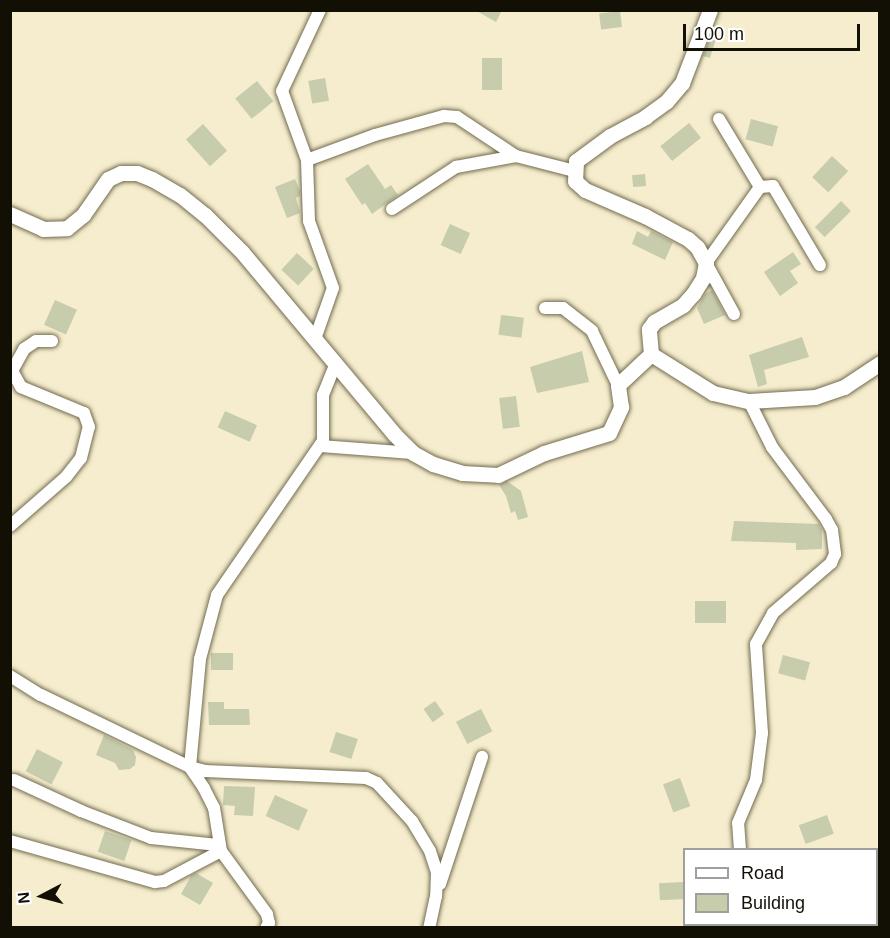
<!DOCTYPE html>
<style>
body{margin:0}
#map{position:relative;width:890px;height:938px;overflow:hidden;background:#f5edcd;font-family:Arial,sans-serif}
div>[style]{position:absolute}
.building>*{inset:0;background:#c6ccac;transform-origin:0 0}
.roads{filter:drop-shadow(0 0 2px #726b4f) drop-shadow(0 0 2px #726b4f)}
.minor>*{height:12px;margin:-6px;padding:0 6px;transform-origin:6px;border-radius:6px;background:#fff}
.tertiary>*{height:15px;margin:-7.5px;padding:0 7.5px;transform-origin:7.5px;border-radius:7.5px;background:#fff}
span{translate:-50% -50%;white-space:nowrap;text-align:center;line-height:1.15;-webkit-text-stroke:5px #fff;paint-order:stroke}
.frame{position:absolute;inset:0;border:12px solid #120f05;pointer-events:none}
.legend{position:absolute;left:683px;top:848px;width:195px;height:78px;box-sizing:border-box;background:#fff;border:2px solid #a09f9b;margin:0;padding:8px 10px;list-style:none;font-size:18px;color:#120f05}
.legend li{display:flex;align-items:center;gap:12px;height:30px}
.legend b{width:30px;border:2px solid #a09f9b}
.north{position:absolute;left:12px;top:866px;width:60px;height:60px;-webkit-text-stroke:4px #fff;paint-order:stroke;rotate:264deg;font-size:16px;font-weight:700;line-height:24px;text-align:center;color:#120f05}
.north::after{content:'';display:block;margin:auto;width:21px;height:27px;background:#120f05;clip-path:polygon(50% 0,100% 100%,50% 72%,0 100%)}
.scale{position:absolute;left:683px;top:24px;width:177px;height:27px;box-sizing:border-box;border:3px solid #120f05;border-top:0;padding-left:8px;font-size:18px;line-height:21px;white-space:nowrap;color:#120f05;-webkit-text-stroke:4px #fff;paint-order:stroke}
</style>
<div id="map">
<div class="building">
<i style="clip-path:polygon(475px 10px,502px 10px,496px 22px)"></i>
<i style="left:620px;top:11px;width:16px;height:21px;rotate:83deg"></i>
<i style="clip-path:polygon(714px 27px,719px 29px,710px 58px,703px 56px)"></i>
<i style="left:482px;top:58px;width:20px;height:32px"></i>
<i style="left:325px;top:78px;width:23px;height:17px;rotate:80deg"></i>
<i style="left:257px;top:81px;width:26px;height:28px;rotate:51deg"></i>
<i style="left:751px;top:119px;width:28px;height:21px;rotate:15deg"></i>
<i style="left:689px;top:123px;width:19px;height:37px;rotate:51deg"></i>
<i style="left:203px;top:124px;width:36px;height:23px;rotate:48deg"></i>
<i style="left:832px;top:156px;width:22px;height:29px;rotate:43deg"></i>
<i style="clip-path:polygon(368px 164px,385px 189px,391px 185px,398px 195px,372px 214px,365px 203px,362px 205px,345px 179px)"></i>
<i style="left:645px;top:174px;width:12px;height:13px;rotate:85deg"></i>
<i style="clip-path:polygon(295px 179px,300px 191px,300px 196px,296px 198px,300px 213px,287px 218px,275px 187px)"></i>
<i style="left:841px;top:201px;width:14px;height:37px;rotate:45deg"></i>
<i style="left:450px;top:224px;width:22px;height:23px;rotate:24deg"></i>
<i style="clip-path:polygon(637px 231px,648px 237px,651px 231px,673px 242px,665px 260px,632px 244px)"></i>
<i style="clip-path:polygon(793px 252px,801px 264px,790px 271px,798px 283px,780px 296px,764px 272px)"></i>
<i style="left:297px;top:253px;width:23px;height:23px;rotate:43deg"></i>
<i style="clip-path:polygon(712px 290px,725px 315px,704px 324px,697px 308px,705px 294px)"></i>
<i style="left:55px;top:300px;width:24px;height:27px;rotate:24deg"></i>
<i style="left:501px;top:315px;width:23px;height:20px;rotate:7deg"></i>
<i style="clip-path:polygon(802px 337px,809px 357px,764px 370px,767px 384px,758px 387px,749px 355px)"></i>
<i style="clip-path:polygon(582px 351px,589px 382px,537px 393px,530px 367px)"></i>
<i style="left:516px;top:396px;width:31px;height:17px;rotate:83deg"></i>
<i style="left:225px;top:411px;width:35px;height:18px;rotate:24deg"></i>
<i style="clip-path:polygon(507px 481px,521px 491px,528px 517px,518px 520px,515px 511px,511px 513px,506px 496px,499px 485px)"></i>
<i style="clip-path:polygon(734px 521px,819px 524px,822px 530px,822px 549px,796px 550px,796px 543px,731px 541px)"></i>
<i style="left:695px;top:601px;width:31px;height:22px"></i>
<i style="left:211px;top:653px;width:22px;height:17px"></i>
<i style="left:783px;top:655px;width:28px;height:19px;rotate:15deg"></i>
<i style="left:435px;top:701px;width:16px;height:14px;rotate:55deg"></i>
<i style="clip-path:polygon(208px 702px,224px 702px,224px 709px,249px 709px,250px 725px,209px 725px)"></i>
<i style="left:481px;top:709px;width:25px;height:28px;rotate:63deg"></i>
<i style="left:336px;top:732px;width:23px;height:21px;rotate:18deg"></i>
<i style="clip-path:polygon(104px 735px,133px 750px,136px 757px,135px 765px,130px 769px,119px 770px,115px 763px,96px 755px)"></i>
<i style="left:37px;top:749px;width:29px;height:25px;rotate:27deg"></i>
<i style="left:680px;top:778px;width:30px;height:18px;rotate:70deg"></i>
<i style="clip-path:polygon(224px 786px,255px 787px,253px 816px,234px 815px,235px 806px,223px 805px)"></i>
<i style="left:275px;top:795px;width:36px;height:23px;rotate:24deg"></i>
<i style="left:827px;top:815px;width:20px;height:30px;rotate:70deg"></i>
<i style="left:105px;top:831px;width:28px;height:22px;rotate:19deg"></i>
<i style="clip-path:polygon(196px 873px,213px 883px,200px 905px,181px 894px,191px 876px)"></i>
<i style="left:683px;top:882px;width:17px;height:24px;rotate:87deg"></i>
</div>
<div class="roads">
<div class="minor">
<i style="left:719px;top:119px;width:79px;rotate:58.9deg"></i>
<i style="left:760px;top:187px;width:13px;rotate:-4deg"></i>
<i style="left:773px;top:186px;width:92px;rotate:59.3deg"></i>
<i style="left:307px;top:160px;width:73px;rotate:-109.9deg"></i>
<i style="left:282px;top:91px;width:89px;rotate:-64.9deg"></i>
<i style="left:392px;top:209px;width:77px;rotate:-33.3deg"></i>
<i style="left:456px;top:167px;width:61px;rotate:-10.4deg"></i>
<i style="left:545px;top:308px;width:18px"></i>
<i style="left:563px;top:308px;width:37px;rotate:38deg"></i>
<i style="left:592px;top:331px;width:60px;rotate:64.3deg"></i>
<i style="left:734px;top:314px;width:58px;rotate:-118.8deg"></i>
<i style="left:706px;top:263px;width:93px;rotate:-54.6deg"></i>
<i style="left:315px;top:339px;width:54px;rotate:-70.6deg"></i>
<i style="left:333px;top:288px;width:71px;rotate:-109.7deg"></i>
<i style="left:309px;top:221px;width:61px;rotate:-91.9deg"></i>
<i style="left:307px;top:160px;width:72px;rotate:-20.2deg"></i>
<i style="left:375px;top:135px;width:72px;rotate:-15.4deg"></i>
<i style="left:444px;top:116px;width:13px;rotate:4deg"></i>
<i style="left:457px;top:117px;width:71px;rotate:33.5deg"></i>
<i style="left:516px;top:156px;width:61px;rotate:14.3deg"></i>
<i style="left:320px;top:446px;width:93px;rotate:4.3deg"></i>
<i style="left:10px;top:526px;width:74px;rotate:-41.2deg"></i>
<i style="left:66px;top:477px;width:24px;rotate:-52deg"></i>
<i style="left:81px;top:458px;width:32px;rotate:-76deg"></i>
<i style="left:89px;top:427px;width:15px;rotate:-110deg"></i>
<i style="left:84px;top:413px;width:68px;rotate:-157.6deg"></i>
<i style="left:21px;top:387px;width:18px;rotate:-119deg"></i>
<i style="left:12px;top:371px;width:25px;rotate:-61deg"></i>
<i style="left:24px;top:349px;width:14px;rotate:-34deg"></i>
<i style="left:36px;top:341px;width:16px"></i>
<i style="left:10px;top:676px;width:36px;rotate:32deg"></i>
<i style="left:41px;top:695px;width:165px;rotate:25.8deg"></i>
<i style="left:190px;top:767px;width:16px;rotate:15deg"></i>
<i style="left:205px;top:771px;width:161px;rotate:2.5deg"></i>
<i style="left:366px;top:778px;width:12px;rotate:24deg"></i>
<i style="left:377px;top:783px;width:52px;rotate:47.4deg"></i>
<i style="left:412px;top:821px;width:35px;rotate:59deg"></i>
<i style="left:430px;top:851px;width:22px;rotate:72deg"></i>
<i style="left:437px;top:872px;width:24px;rotate:92deg"></i>
<i style="left:436px;top:896px;width:33px;rotate:102deg"></i>
<i style="left:14px;top:780px;width:74px;rotate:24.8deg"></i>
<i style="left:81px;top:811px;width:75px;rotate:21.1deg"></i>
<i style="left:151px;top:838px;width:67px;rotate:6deg"></i>
<i style="left:10px;top:841px;width:151px;rotate:15.8deg"></i>
<i style="left:155px;top:882px;width:9px;rotate:-6deg"></i>
<i style="left:164px;top:881px;width:64px;rotate:-27.8deg"></i>
<i style="left:740px;top:850px;width:27px;rotate:-94deg"></i>
<i style="left:738px;top:823px;width:47px;rotate:-67.3deg"></i>
<i style="left:756px;top:780px;width:47px;rotate:-82.7deg"></i>
<i style="left:762px;top:733px;width:89px;rotate:-93.9deg"></i>
<i style="left:756px;top:644px;width:35px;rotate:-61deg"></i>
<i style="left:773px;top:613px;width:77px;rotate:-40.8deg"></i>
<i style="left:831px;top:563px;width:10px;rotate:-66deg"></i>
<i style="left:835px;top:554px;width:24px;rotate:-97deg"></i>
<i style="left:832px;top:530px;width:13px;rotate:-119deg"></i>
<i style="left:826px;top:519px;width:90px;rotate:-126.9deg"></i>
<i style="left:772px;top:447px;width:51px;rotate:-116.6deg"></i>
<i style="left:440px;top:884px;width:134px;rotate:-71.7deg"></i>
<i style="left:789px;top:924px;width:5px;rotate:53deg"></i>
<i style="left:266px;top:928px;width:6px;rotate:-59deg"></i>
<i style="left:269px;top:923px;width:9px;rotate:-103deg"></i>
<i style="left:267px;top:914px;width:78px;rotate:-126.1deg"></i>
<i style="left:221px;top:851px;width:44px;rotate:-99.2deg"></i>
<i style="left:214px;top:808px;width:22px;rotate:-117deg"></i>
<i style="left:204px;top:788px;width:25px;rotate:-124deg"></i>
<i style="left:190px;top:767px;width:108px;rotate:-84.7deg"></i>
<i style="left:200px;top:659px;width:66px;rotate:-75.1deg"></i>
<i style="left:217px;top:595px;width:187px;rotate:-55.5deg"></i>
<i style="left:323px;top:441px;width:46px;rotate:-90deg"></i>
<i style="left:323px;top:395px;width:35px;rotate:-68deg"></i>
<i style="left:712px;top:928px;width:4px;rotate:-63deg"></i>
</div>
<div class="tertiary">
<i style="left:10px;top:214px;width:36px;rotate:24deg"></i>
<i style="left:43px;top:229px;width:24px;rotate:-2deg"></i>
<i style="left:67px;top:228px;width:21px;rotate:-39deg"></i>
<i style="left:83px;top:215px;width:44px;rotate:-55.2deg"></i>
<i style="left:108px;top:179px;width:14px;rotate:-25deg"></i>
<i style="left:121px;top:173px;width:16px"></i>
<i style="left:137px;top:173px;width:16px;rotate:22deg"></i>
<i style="left:152px;top:179px;width:32px;rotate:30deg"></i>
<i style="left:180px;top:195px;width:32px;rotate:39deg"></i>
<i style="left:205px;top:215px;width:52px;rotate:45deg"></i>
<i style="left:242px;top:252px;width:239px;rotate:50.1deg"></i>
<i style="left:395px;top:435px;width:25px;rotate:45deg"></i>
<i style="left:413px;top:453px;width:23px;rotate:29deg"></i>
<i style="left:433px;top:464px;width:30px;rotate:17deg"></i>
<i style="left:462px;top:473px;width:36px;rotate:3deg"></i>
<i style="left:498px;top:475px;width:51px;rotate:-25.6deg"></i>
<i style="left:544px;top:453px;width:68px;rotate:-17.1deg"></i>
<i style="left:609px;top:433px;width:29px;rotate:-65deg"></i>
<i style="left:621px;top:407px;width:22px;rotate:-98deg"></i>
<i style="left:618px;top:385px;width:45px;rotate:-43.2deg"></i>
<i style="left:651px;top:354px;width:25px;rotate:-95deg"></i>
<i style="left:649px;top:329px;width:9px;rotate:-54deg"></i>
<i style="left:654px;top:322px;width:34px;rotate:-30deg"></i>
<i style="left:683px;top:305px;width:15px;rotate:-48deg"></i>
<i style="left:693px;top:294px;width:19px;rotate:-58deg"></i>
<i style="left:703px;top:278px;width:15px;rotate:-79deg"></i>
<i style="left:706px;top:263px;width:18px;rotate:-119deg"></i>
<i style="left:697px;top:247px;width:12px;rotate:-138deg"></i>
<i style="left:688px;top:239px;width:49px;rotate:-151.9deg"></i>
<i style="left:645px;top:216px;width:65px;rotate:-156.6deg"></i>
<i style="left:585px;top:190px;width:13px;rotate:-138deg"></i>
<i style="left:575px;top:181px;width:20px;rotate:-87deg"></i>
<i style="left:576px;top:161px;width:42px;rotate:-36.3deg"></i>
<i style="left:610px;top:136px;width:40px;rotate:-28deg"></i>
<i style="left:645px;top:117px;width:26px;rotate:-36deg"></i>
<i style="left:666px;top:102px;width:25px;rotate:-50deg"></i>
<i style="left:682px;top:83px;width:78px;rotate:-69deg"></i>
<i style="left:651px;top:354px;width:73px;rotate:32.2deg"></i>
<i style="left:713px;top:393px;width:37px;rotate:13deg"></i>
<i style="left:749px;top:401px;width:66px;rotate:-3.5deg"></i>
<i style="left:815px;top:397px;width:31px;rotate:-19deg"></i>
<i style="left:844px;top:387px;width:43px;rotate:-33.7deg"></i>
</div>
</div>
<div class="frame"></div>
<ul class="legend">
<li><b style="height:8px;background:#fff"></b>Road</li>
<li><b style="height:16px;background:#c6ccac"></b>Building</li>
</ul>
<div class="north">N</div>
<div class="scale">100 m</div>
</div>
